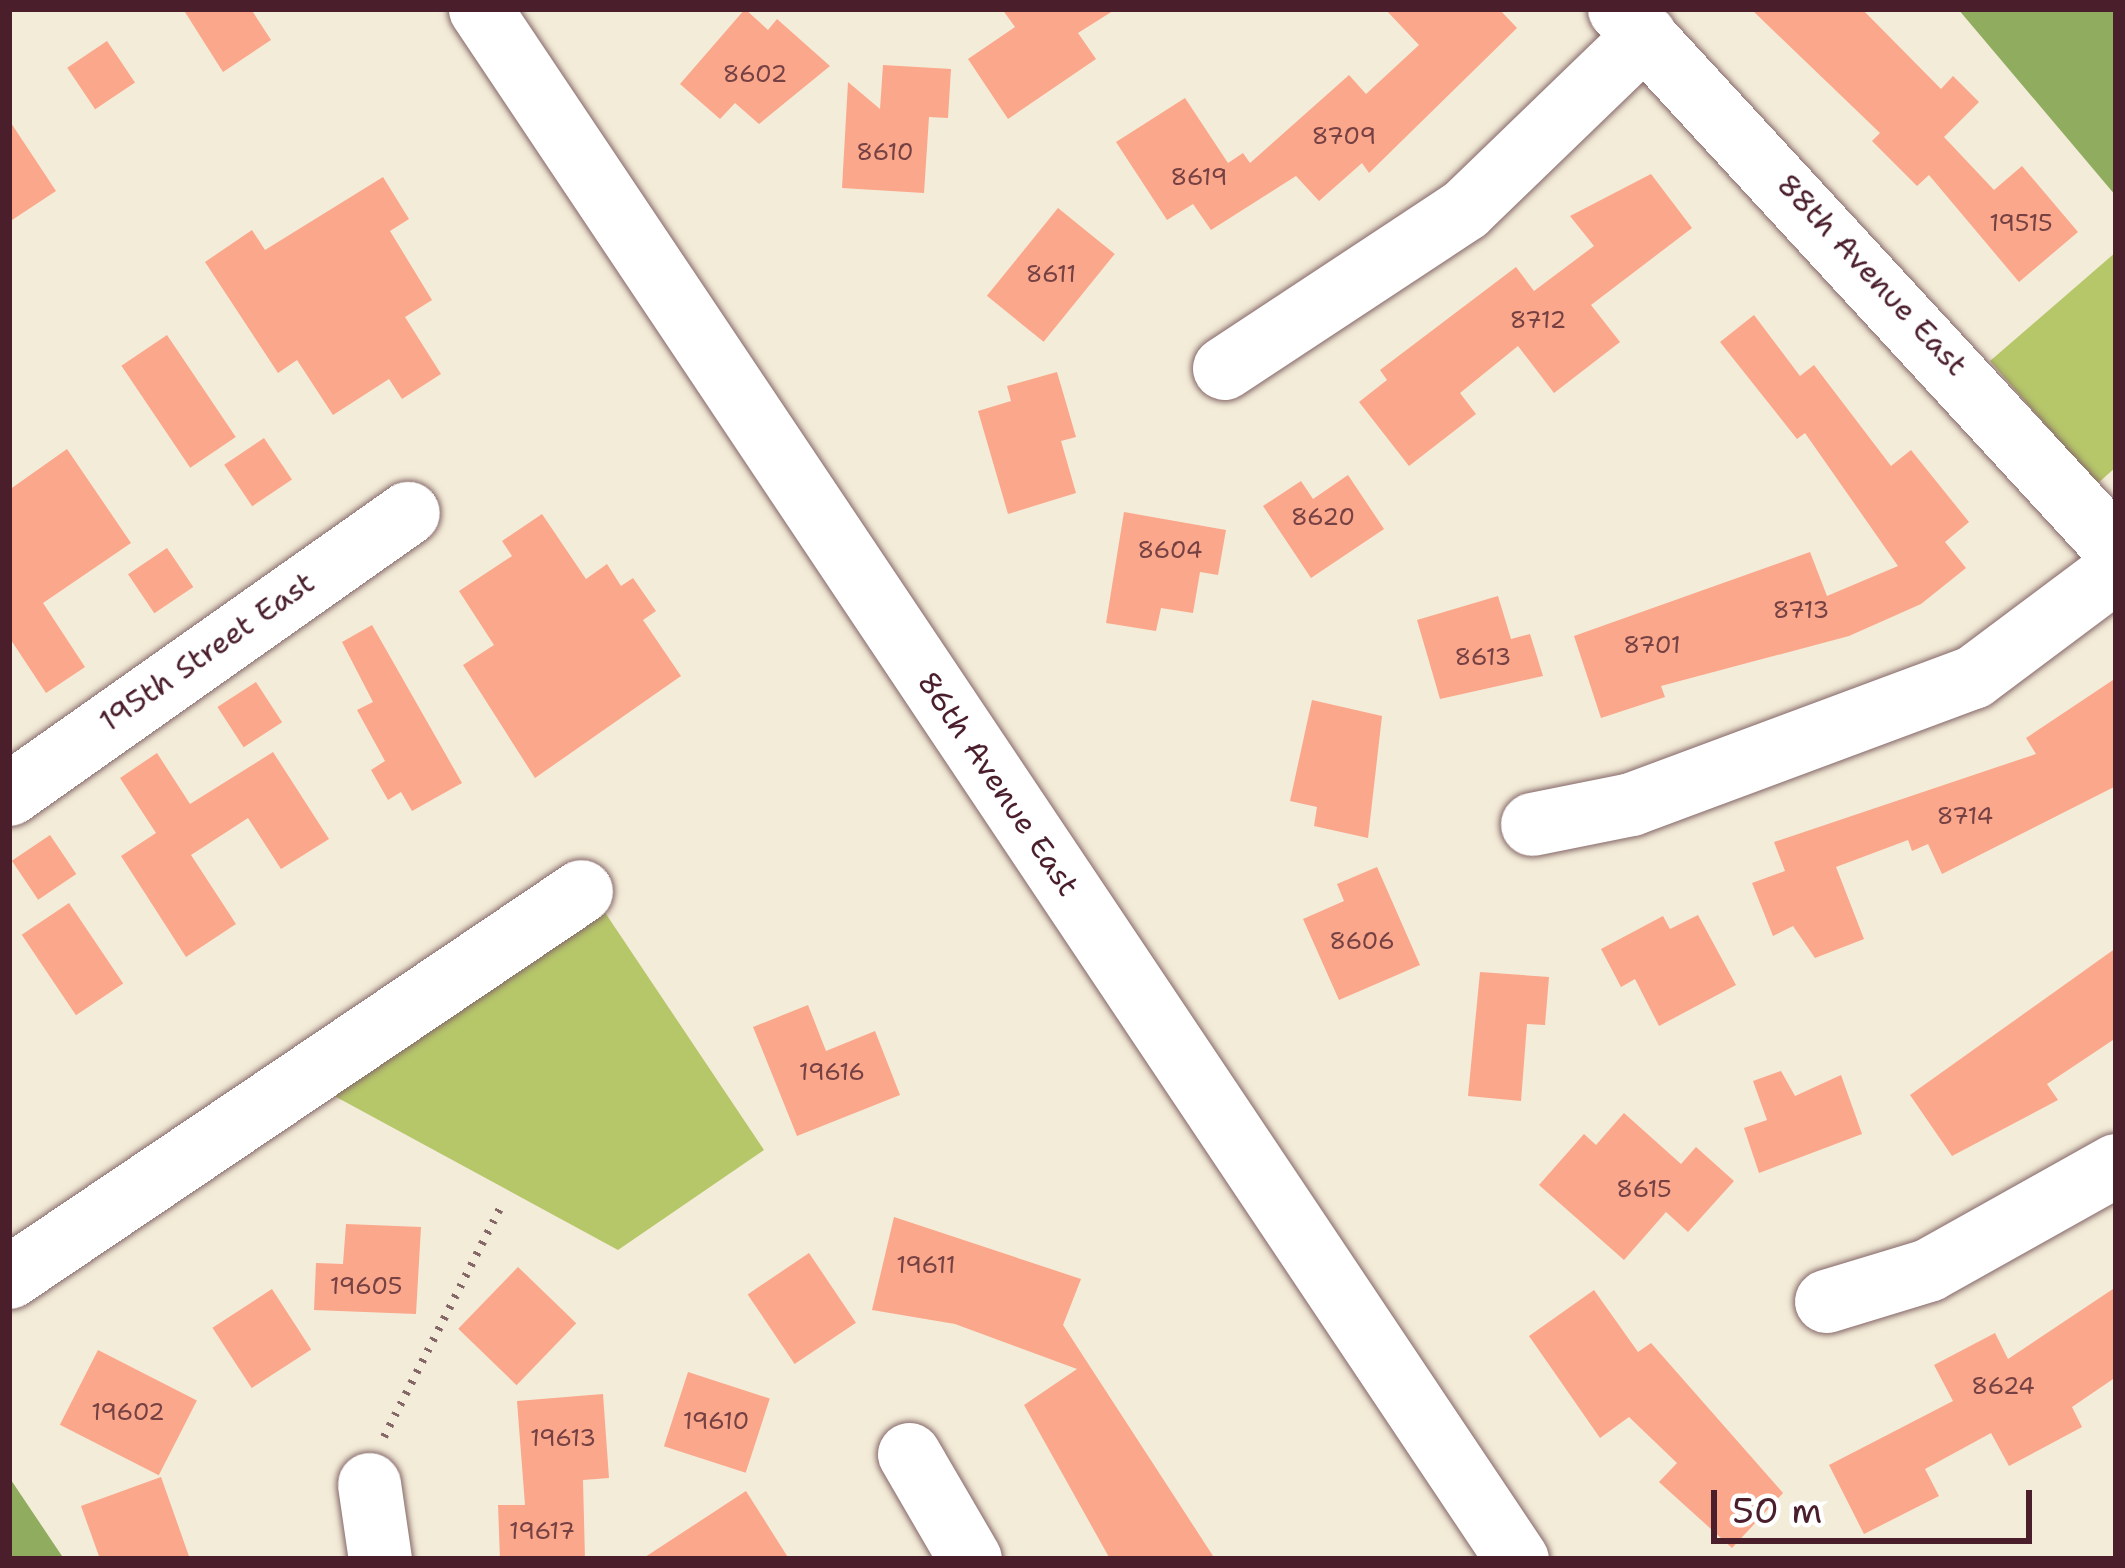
<!DOCTYPE html>
<style>
body{margin:0}
#map{position:relative;width:2125px;height:1568px;overflow:hidden;background:#f3ecd8;font-family:"Shantell Sans",sans-serif}
div>[style]{position:absolute}
.green>*{inset:0;background:#b6c76a}
.forest>*{inset:0;background:#90ac5e}
.building>*{inset:0;background:#fba78c;transform-origin:0 0}
.path>*{height:8px;margin-top:-4px;transform-origin:0;background:repeating-linear-gradient(90deg,#856768 0 3px,transparent 0 12px)}
.roads{filter:drop-shadow(0 0 3px #856768) drop-shadow(0 0 3px #856768)}
.minor>*{height:63px;margin:-31.5px;padding:0 31.5px;transform-origin:31.5px;border-radius:31.5px;background:#fff}
span{translate:-50% -50%;white-space:nowrap;text-align:center;line-height:1.15;-webkit-text-stroke:10px #fff;paint-order:stroke}
.number-label{font-size:24px;color:#764143}
.number-label span{-webkit-text-stroke-width:0}
.street-label{font-size:30px;color:#4a1f2b}
.frame{position:absolute;inset:0;border:12px solid #4a1f2b;pointer-events:none}
.scale{position:absolute;left:1711px;top:1490px;width:321px;height:54px;box-sizing:border-box;border:6px solid #4a1f2b;border-top:0;padding-left:15px;font-size:36px;line-height:42px;white-space:nowrap;color:#4a1f2b;-webkit-text-stroke:9px #fff;paint-order:stroke}
</style>
<div id="map">
<div class="green">
<i style="clip-path:polygon(2116px 252px,2116px 467px,2097px 484px,1990px 361px)"></i>
<i style="clip-path:polygon(602px 908px,764px 1150px,618px 1250px,327px 1092px)"></i>
</div>
<div class="forest">
<i style="clip-path:polygon(1958px 9px,2116px 9px,2116px 196px)"></i>
<i style="clip-path:polygon(9px 1477px,64px 1559px,9px 1559px)"></i>
</div>
<div class="building">
<i style="clip-path:polygon(183px 9px,251px 9px,271px 40px,223px 72px)"></i>
<i style="clip-path:polygon(745px 9px,768px 30px,777px 19px,830px 66px,759px 124px,735px 103px,720px 119px,680px 84px)"></i>
<i style="clip-path:polygon(1002px 9px,1116px 9px,1078px 33px,1096px 59px,1008px 119px,968px 59px,1015px 27px)"></i>
<i style="clip-path:polygon(1385px 9px,1499px 9px,1517px 28px,1369px 173px,1362px 163px,1319px 201px,1296px 176px,1211px 230px,1193px 204px,1167px 220px,1116px 142px,1185px 98px,1228px 163px,1243px 153px,1250px 163px,1349px 75px,1366px 94px,1419px 45px)"></i>
<i style="clip-path:polygon(1751px 9px,1862px 9px,1941px 89px,1953px 76px,1979px 102px,1944px 137px,1994px 190px,2022px 166px,2078px 232px,2019px 282px,1929px 175px,1917px 186px,1872px 141px,1880px 133px)"></i>
<i style="left:107px;top:41px;width:50px;height:48px;rotate:56deg"></i>
<i style="clip-path:polygon(883px 65px,951px 69px,948px 118px,929px 117px,924px 193px,842px 188px,848px 82px,880px 109px)"></i>
<i style="clip-path:polygon(9px 120px,56px 191px,9px 222px)"></i>
<i style="clip-path:polygon(1651px 174px,1692px 228px,1591px 305px,1620px 342px,1554px 393px,1518px 346px,1460px 393px,1476px 414px,1409px 466px,1359px 402px,1387px 380px,1380px 370px,1516px 267px,1534px 291px,1594px 246px,1570px 216px)"></i>
<i style="clip-path:polygon(383px 177px,409px 219px,390px 231px,432px 300px,405px 317px,441px 374px,402px 399px,389px 379px,333px 415px,297px 360px,278px 373px,205px 262px,252px 230px,265px 250px)"></i>
<i style="left:1058px;top:208px;width:73px;height:113px;rotate:39deg"></i>
<i style="clip-path:polygon(1754px 315px,1800px 376px,1814px 365px,1891px 466px,1911px 450px,1969px 522px,1945px 542px,1966px 568px,1921px 604px,1849px 636px,1661px 686px,1665px 697px,1601px 718px,1574px 636px,1810px 552px,1827px 596px,1898px 566px,1805px 433px,1797px 439px,1720px 342px)"></i>
<i style="left:167px;top:335px;width:123px;height:55px;rotate:56deg"></i>
<i style="clip-path:polygon(1057px 372px,1076px 437px,1061px 441px,1076px 493px,1008px 514px,978px 411px,1011px 401px,1007px 386px)"></i>
<i style="left:264px;top:438px;width:50px;height:48px;rotate:56deg"></i>
<i style="clip-path:polygon(67px 449px,131px 543px,43px 603px,85px 667px,46px 693px,9px 637px,9px 490px)"></i>
<i style="clip-path:polygon(1348px 475px,1384px 529px,1311px 578px,1263px 506px,1301px 481px,1313px 499px)"></i>
<i style="clip-path:polygon(1124px 512px,1226px 530px,1218px 575px,1200px 572px,1193px 613px,1161px 608px,1156px 631px,1106px 623px)"></i>
<i style="clip-path:polygon(542px 514px,586px 579px,607px 564px,621px 586px,633px 578px,656px 611px,643px 620px,681px 676px,535px 778px,463px 665px,494px 645px,459px 591px,512px 556px,502px 541px)"></i>
<i style="left:167px;top:548px;width:47px;height:47px;rotate:56deg"></i>
<i style="clip-path:polygon(1498px 596px,1511px 639px,1530px 634px,1543px 676px,1440px 699px,1417px 620px)"></i>
<i style="clip-path:polygon(372px 625px,462px 783px,412px 811px,401px 792px,388px 800px,371px 770px,385px 761px,357px 710px,373px 702px,342px 642px)"></i>
<i style="clip-path:polygon(2116px 678px,2116px 786px,1942px 874px,1928px 844px,1912px 851px,1908px 840px,1836px 867px,1864px 939px,1815px 958px,1793px 926px,1773px 936px,1752px 883px,1785px 871px,1774px 842px,2036px 754px,2026px 738px)"></i>
<i style="left:256px;top:682px;width:48px;height:46px;rotate:57deg"></i>
<i style="clip-path:polygon(1312px 700px,1382px 716px,1368px 838px,1314px 826px,1317px 807px,1290px 801px)"></i>
<i style="clip-path:polygon(273px 752px,329px 839px,281px 869px,248px 818px,191px 855px,236px 924px,186px 957px,121px 856px,156px 833px,120px 778px,157px 753px,190px 804px)"></i>
<i style="left:50px;top:835px;width:47px;height:46px;rotate:56deg"></i>
<i style="clip-path:polygon(1377px 867px,1420px 965px,1339px 1000px,1303px 919px,1344px 901px,1337px 884px)"></i>
<i style="left:69px;top:903px;width:97px;height:57px;rotate:56deg"></i>
<i style="clip-path:polygon(1698px 915px,1736px 985px,1659px 1026px,1635px 979px,1621px 987px,1601px 949px,1663px 916px,1670px 929px)"></i>
<i style="clip-path:polygon(2116px 948px,2116px 1038px,2047px 1084px,2058px 1100px,1952px 1156px,1910px 1095px)"></i>
<i style="clip-path:polygon(1480px 972px,1549px 977px,1545px 1025px,1527px 1024px,1521px 1101px,1468px 1096px)"></i>
<i style="clip-path:polygon(808px 1005px,826px 1051px,875px 1031px,900px 1095px,797px 1136px,753px 1027px)"></i>
<i style="clip-path:polygon(1781px 1071px,1795px 1096px,1841px 1075px,1862px 1134px,1759px 1173px,1744px 1128px,1767px 1120px,1753px 1081px)"></i>
<i style="clip-path:polygon(1624px 1113px,1681px 1164px,1696px 1147px,1734px 1181px,1688px 1232px,1666px 1212px,1624px 1260px,1539px 1185px,1584px 1134px,1596px 1145px)"></i>
<i style="clip-path:polygon(894px 1217px,1081px 1279px,1063px 1325px,1215px 1559px,1110px 1559px,1024px 1405px,1077px 1369px,955px 1324px,872px 1310px)"></i>
<i style="clip-path:polygon(346px 1224px,421px 1227px,416px 1314px,314px 1310px,316px 1263px,343px 1264px)"></i>
<i style="left:809px;top:1253px;width:84px;height:74px;rotate:56deg"></i>
<i style="left:518px;top:1267px;width:81px;height:86px;rotate:44deg"></i>
<i style="clip-path:polygon(2116px 1287px,2116px 1377px,2072px 1407px,2082px 1427px,2009px 1466px,1991px 1433px,1925px 1469px,1939px 1496px,1864px 1534px,1829px 1465px,1953px 1401px,1934px 1365px,1995px 1333px,2008px 1359px)"></i>
<i style="left:272px;top:1289px;width:72px;height:71px;rotate:57deg"></i>
<i style="clip-path:polygon(1594px 1290px,1638px 1352px,1651px 1343px,1783px 1493px,1732px 1548px,1659px 1482px,1677px 1463px,1629px 1417px,1600px 1438px,1529px 1336px)"></i>
<i style="left:98px;top:1350px;width:111px;height:84px;rotate:27deg"></i>
<i style="left:688px;top:1372px;width:86px;height:78px;rotate:18deg"></i>
<i style="clip-path:polygon(603px 1394px,609px 1478px,583px 1480px,585px 1559px,500px 1559px,498px 1505px,525px 1505px,517px 1401px)"></i>
<i style="clip-path:polygon(161px 1477px,190px 1559px,100px 1559px,81px 1506px)"></i>
<i style="clip-path:polygon(746px 1491px,789px 1559px,642px 1559px)"></i>
</div>
<div class="path">
<i style="left:384px;top:1437px;width:261px;rotate:-63.1deg"></i>
</div>
<div class="roads">
<div class="minor">
<i style="left:480px;top:9px;width:1865px;rotate:56.22deg"></i>
<i style="left:1619px;top:9px;width:734px;rotate:47.37deg"></i>
<i style="left:1224px;top:368px;width:289px;rotate:-33.4deg"></i>
<i style="left:1465px;top:209px;width:250px;rotate:-44deg"></i>
<i style="left:9px;top:794px;width:488px;rotate:-35.2deg"></i>
<i style="left:1532px;top:824px;width:101px;rotate:-11.4deg"></i>
<i style="left:1631px;top:804px;width:365px;rotate:-20.4deg"></i>
<i style="left:1973px;top:677px;width:179px;rotate:-36.8deg"></i>
<i style="left:9px;top:1277px;width:690px;rotate:-34.01deg"></i>
<i style="left:1826px;top:1301px;width:107px;rotate:-16.9deg"></i>
<i style="left:1928px;top:1270px;width:215px;rotate:-29.2deg"></i>
<i style="left:909px;top:1454px;width:121px;rotate:59.8deg"></i>
<i style="left:369px;top:1484px;width:76px;rotate:81.7deg"></i>
</div>
</div>
<div class="number-label">
<span style="left:755px;top:75px">8602</span>
<span style="left:1344px;top:137px">8709</span>
<span style="left:885px;top:153px">8610</span>
<span style="left:1199px;top:178px">8619</span>
<span style="left:2021px;top:224px">19515</span>
<span style="left:1051px;top:275px">8611</span>
<span style="left:1538px;top:321px">8712</span>
<span style="left:1323px;top:518px">8620</span>
<span style="left:1170px;top:551px">8604</span>
<span style="left:1801px;top:611px">8713</span>
<span style="left:1652px;top:646px">8701</span>
<span style="left:1483px;top:658px">8613</span>
<span style="left:1965px;top:817px">8714</span>
<span style="left:1362px;top:942px">8606</span>
<span style="left:832px;top:1073px">19616</span>
<span style="left:1644px;top:1190px">8615</span>
<span style="left:926px;top:1266px">19611</span>
<span style="left:366px;top:1287px">19605</span>
<span style="left:2003px;top:1387px">8624</span>
<span style="left:128px;top:1413px">19602</span>
<span style="left:716px;top:1422px">19610</span>
<span style="left:563px;top:1439px">19613</span>
<span style="left:542px;top:1532px">19617</span>
</div>
<div class="street-label">
<span style="left:1872px;top:275px;rotate:47deg">88th Avenue East</span>
<span style="left:207px;top:652px;rotate:-35deg">195th Street East</span>
<span style="left:998px;top:784px;rotate:56deg">86th Avenue East</span>
</div>
<div class="frame"></div>
<div class="scale">50 m</div>
</div>
